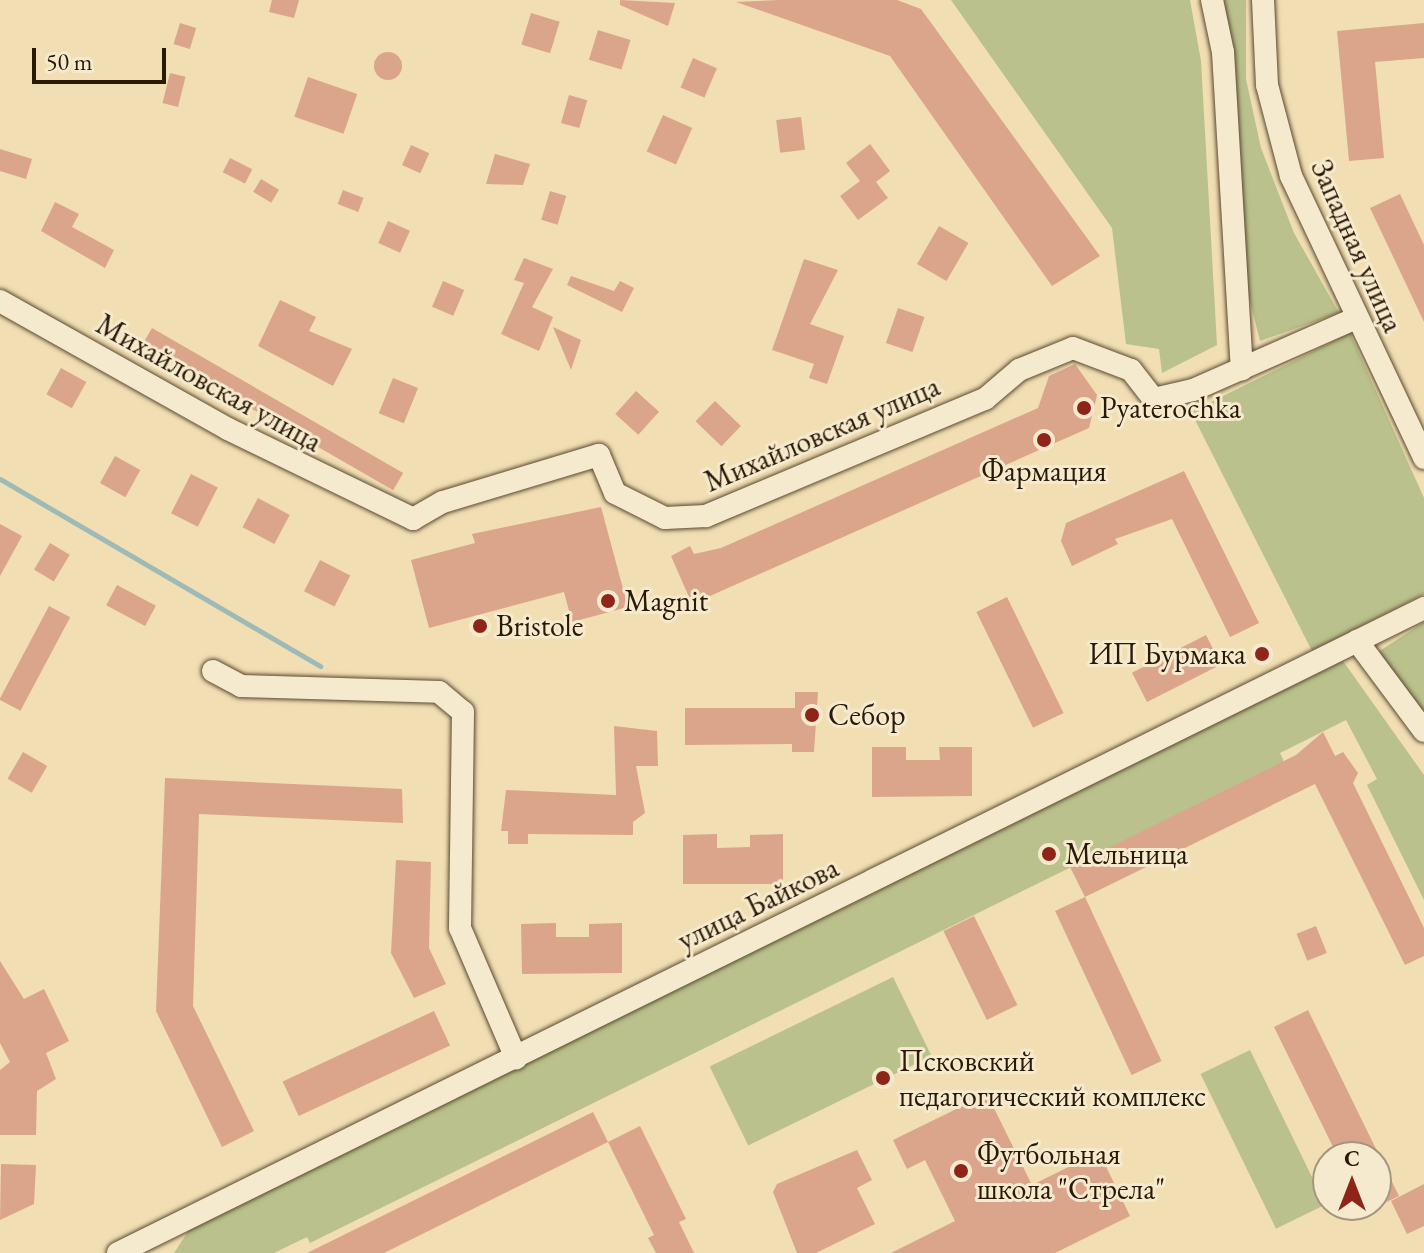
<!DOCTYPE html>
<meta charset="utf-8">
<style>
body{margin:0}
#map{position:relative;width:1424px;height:1253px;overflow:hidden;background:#f1deb3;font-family:"EB Garamond",serif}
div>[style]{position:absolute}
.green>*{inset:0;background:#bac18c;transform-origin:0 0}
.stream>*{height:5px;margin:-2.5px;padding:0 2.5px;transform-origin:2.5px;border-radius:2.5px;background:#9ebab7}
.building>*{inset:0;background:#dba58c;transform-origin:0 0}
.round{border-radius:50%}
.roads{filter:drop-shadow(0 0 2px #5b4a30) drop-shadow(0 0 2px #5b4a30)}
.minor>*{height:22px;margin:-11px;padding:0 11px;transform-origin:11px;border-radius:11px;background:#f6eace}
.dots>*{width:22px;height:22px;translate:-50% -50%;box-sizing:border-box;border:4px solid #f6eace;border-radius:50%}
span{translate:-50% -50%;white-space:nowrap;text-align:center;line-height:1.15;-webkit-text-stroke:6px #f6eace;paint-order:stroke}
.street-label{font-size:30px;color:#291905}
.poi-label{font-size:30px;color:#291905}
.left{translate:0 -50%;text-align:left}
.right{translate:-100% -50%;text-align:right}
.north{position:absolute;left:1312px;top:1141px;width:80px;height:80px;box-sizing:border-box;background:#f6eace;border:2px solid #a4967e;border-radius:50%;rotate:0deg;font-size:22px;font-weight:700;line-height:32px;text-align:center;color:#291905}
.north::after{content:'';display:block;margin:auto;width:28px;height:36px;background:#8f2418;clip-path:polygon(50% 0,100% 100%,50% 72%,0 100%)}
.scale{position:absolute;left:32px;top:48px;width:134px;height:36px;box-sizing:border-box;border:4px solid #291905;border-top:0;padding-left:10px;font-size:24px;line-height:28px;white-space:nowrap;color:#291905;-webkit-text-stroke:6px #f6eace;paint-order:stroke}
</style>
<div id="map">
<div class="green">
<i style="clip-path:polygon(951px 0,1190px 0,1201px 61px,1217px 345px,1162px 373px,1159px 349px,1126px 344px,1112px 228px)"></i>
<i style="clip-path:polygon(1224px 0,1246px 0,1246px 79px,1261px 148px,1294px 233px,1339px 313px,1260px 341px,1249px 297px)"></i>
<i style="clip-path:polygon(1350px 333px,1424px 498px,1424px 594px,1312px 651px,1191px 412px)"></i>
<i style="clip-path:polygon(1424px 622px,1424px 724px,1375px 654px)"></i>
<i style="clip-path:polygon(1343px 661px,1424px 775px,1424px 900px,1367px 785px,1377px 779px,1346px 720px,1280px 753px,1284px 762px,310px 1243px,307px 1237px,274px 1253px,174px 1253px,193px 1224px)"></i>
<i style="left:893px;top:977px;width:88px;height:204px;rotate:64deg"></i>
<i style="left:1250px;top:1050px;width:172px;height:55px;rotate:64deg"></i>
</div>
<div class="stream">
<i style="left:0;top:479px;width:371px;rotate:30.3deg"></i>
</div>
<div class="building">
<i style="clip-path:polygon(272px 0,299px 0,294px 18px,269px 12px)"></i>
<i style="clip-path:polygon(620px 0,675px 3px,668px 26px,620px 5px)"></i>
<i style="clip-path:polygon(780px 0,897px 0,921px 9px,1100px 256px,1052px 286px,890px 56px,736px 2px)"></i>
<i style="left:531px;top:13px;width:30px;height:33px;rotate:17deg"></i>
<i style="left:180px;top:23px;width:17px;height:22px;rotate:17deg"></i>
<i style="clip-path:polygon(1424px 23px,1424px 58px,1375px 62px,1384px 158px,1349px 161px,1337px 31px)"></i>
<i style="left:598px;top:30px;width:34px;height:31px;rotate:17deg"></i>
<i class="round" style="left:374px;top:52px;width:28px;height:28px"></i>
<i style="left:693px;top:58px;width:26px;height:32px;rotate:23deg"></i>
<i style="left:170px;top:73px;width:16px;height:31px;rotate:14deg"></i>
<i style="left:308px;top:77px;width:52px;height:42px;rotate:19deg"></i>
<i style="left:569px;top:95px;width:19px;height:29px;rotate:16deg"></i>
<i style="left:663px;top:115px;width:32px;height:40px;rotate:24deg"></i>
<i style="left:801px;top:117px;width:33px;height:25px;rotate:83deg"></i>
<i style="clip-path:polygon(870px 144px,890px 171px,876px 182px,888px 198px,858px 220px,840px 196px,860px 181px,846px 163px)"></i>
<i style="left:411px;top:145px;width:20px;height:22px;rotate:24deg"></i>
<i style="clip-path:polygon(0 149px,32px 159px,26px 179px,0 171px)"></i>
<i style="clip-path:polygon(495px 154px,530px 164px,523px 185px,486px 184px)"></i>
<i style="left:230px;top:158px;width:25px;height:16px;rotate:27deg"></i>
<i style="left:261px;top:179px;width:21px;height:15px;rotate:31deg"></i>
<i style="left:343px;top:190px;width:22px;height:15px;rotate:21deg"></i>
<i style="left:550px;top:191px;width:17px;height:30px;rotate:17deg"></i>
<i style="clip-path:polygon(1400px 194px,1424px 245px,1424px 322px,1370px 208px)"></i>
<i style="clip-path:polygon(55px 202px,79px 214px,72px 227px,114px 250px,105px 268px,41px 231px)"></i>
<i style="left:388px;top:221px;width:24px;height:24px;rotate:24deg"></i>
<i style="left:939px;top:226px;width:34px;height:44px;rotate:30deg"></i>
<i style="clip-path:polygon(524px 258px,553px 269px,532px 307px,553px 317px,539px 351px,501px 334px,524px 283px,514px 280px)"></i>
<i style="clip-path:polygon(804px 259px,838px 270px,810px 324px,844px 336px,827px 384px,809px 378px,814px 364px,772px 350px)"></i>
<i style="clip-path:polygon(571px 276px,614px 291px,620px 281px,634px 288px,622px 312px,567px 285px)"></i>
<i style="left:443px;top:281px;width:23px;height:28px;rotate:23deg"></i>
<i style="clip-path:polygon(280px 300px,316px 317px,309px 331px,352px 349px,333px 386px,258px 346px)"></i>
<i style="left:898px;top:308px;width:28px;height:37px;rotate:19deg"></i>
<i style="clip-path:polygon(553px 327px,581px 340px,571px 370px)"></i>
<i style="left:152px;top:328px;width:290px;height:20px;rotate:30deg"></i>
<i style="clip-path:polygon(1075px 364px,1097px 395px,1089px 428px,692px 604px,671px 556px,690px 546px,694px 554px,721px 548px,1038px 408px,1049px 376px)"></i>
<i style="left:61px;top:368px;width:29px;height:30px;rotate:29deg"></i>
<i style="left:393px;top:378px;width:27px;height:38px;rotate:22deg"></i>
<i style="left:636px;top:391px;width:31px;height:31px;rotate:42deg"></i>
<i style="left:715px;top:401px;width:36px;height:28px;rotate:44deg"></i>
<i style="left:115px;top:456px;width:29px;height:31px;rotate:29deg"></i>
<i style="clip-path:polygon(1184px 471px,1259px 623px,1230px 637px,1172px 519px,1115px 539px,1118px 544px,1072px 566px,1061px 541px,1066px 523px)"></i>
<i style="left:191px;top:474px;width:30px;height:44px;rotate:27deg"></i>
<i style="left:258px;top:498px;width:36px;height:33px;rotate:28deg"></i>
<i style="clip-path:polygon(601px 507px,628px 607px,572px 622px,564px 592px,429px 628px,411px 560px,475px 543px,472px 534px)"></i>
<i style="clip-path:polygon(0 524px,22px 536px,0 576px)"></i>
<i style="left:50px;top:543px;width:23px;height:31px;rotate:31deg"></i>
<i style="left:320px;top:560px;width:34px;height:35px;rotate:27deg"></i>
<i style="left:117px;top:585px;width:44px;height:23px;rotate:28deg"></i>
<i style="left:1007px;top:597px;width:129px;height:34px;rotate:64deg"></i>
<i style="left:49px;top:606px;width:24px;height:106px;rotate:28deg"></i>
<i style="left:1206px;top:635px;width:33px;height:83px;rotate:63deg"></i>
<i style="clip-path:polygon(795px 692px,818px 692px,814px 752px,792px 752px,792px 744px,685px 745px,685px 708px,795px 708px)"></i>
<i style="clip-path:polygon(614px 726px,657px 731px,658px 766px,636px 766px,645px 813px,633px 822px,633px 835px,528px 834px,528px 844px,508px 844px,508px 831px,501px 831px,506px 790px,616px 795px)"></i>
<i style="clip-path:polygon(1323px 732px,1335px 756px,1343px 752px,1358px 773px,1353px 783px,1424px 928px,1424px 956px,1405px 965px,1315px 784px,1085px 897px,1070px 867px,1296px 755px)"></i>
<i style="clip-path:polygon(872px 747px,906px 747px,906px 760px,940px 760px,939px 747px,972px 747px,972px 796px,872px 797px)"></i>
<i style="left:23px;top:752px;width:28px;height:31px;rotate:30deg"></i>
<i style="clip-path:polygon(165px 778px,402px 789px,403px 823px,199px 814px,193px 1006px,254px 1131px,222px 1147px,156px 1011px)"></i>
<i style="clip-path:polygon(717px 834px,717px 848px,750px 847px,750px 835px,783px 834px,783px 884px,683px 884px,683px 835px)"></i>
<i style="clip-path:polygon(396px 860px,431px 862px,429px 948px,446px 984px,414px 998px,391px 953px)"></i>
<i style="left:1085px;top:897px;width:181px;height:33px;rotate:65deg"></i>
<i style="left:974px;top:916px;width:99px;height:34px;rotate:64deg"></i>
<i style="clip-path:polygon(556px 923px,556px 937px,589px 937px,589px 924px,622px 923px,622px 973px,522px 974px,521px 924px)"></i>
<i style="left:1316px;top:926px;width:29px;height:21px;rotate:68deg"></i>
<i style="clip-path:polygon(0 961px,24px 999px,44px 989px,69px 1041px,46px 1053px,56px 1079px,37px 1091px,36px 1135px,0 1135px,0 1070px,10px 1062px,0 1043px)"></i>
<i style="clip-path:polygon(1308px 1010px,1399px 1196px,1376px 1207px,1376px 1157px,1338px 1157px,1274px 1027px)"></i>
<i style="left:434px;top:1011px;width:38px;height:167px;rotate:65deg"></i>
<i style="clip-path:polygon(987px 1094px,1032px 1185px,1099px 1152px,1130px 1216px,1055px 1253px,891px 1253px,955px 1221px,925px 1160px,907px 1169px,893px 1140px)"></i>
<i style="clip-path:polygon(593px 1112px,608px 1142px,384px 1253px,307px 1253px)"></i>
<i style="clip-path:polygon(640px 1126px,686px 1219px,679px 1222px,694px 1253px,656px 1253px,648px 1238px,654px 1235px,608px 1142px)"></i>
<i style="clip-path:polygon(857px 1150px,872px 1180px,857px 1188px,875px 1224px,816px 1253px,797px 1253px,773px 1192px,777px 1184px)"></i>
<i style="clip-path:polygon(1px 1164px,36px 1165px,34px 1204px,0 1220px)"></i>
<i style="clip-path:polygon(1424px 1184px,1424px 1226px,1407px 1234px,1391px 1201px)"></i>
</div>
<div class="roads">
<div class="minor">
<i style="left:1212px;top:0;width:53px;rotate:78.1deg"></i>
<i style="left:1223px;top:52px;width:318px;rotate:86.6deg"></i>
<i style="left:1263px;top:0;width:85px;rotate:87.3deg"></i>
<i style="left:1267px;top:85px;width:94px;rotate:75.2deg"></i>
<i style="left:1291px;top:176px;width:312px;rotate:64.7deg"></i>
<i style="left:0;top:301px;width:261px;rotate:29.3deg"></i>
<i style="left:228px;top:429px;width:206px;rotate:25.9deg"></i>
<i style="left:413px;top:519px;width:34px;rotate:-30deg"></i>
<i style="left:443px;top:502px;width:163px;rotate:-16.8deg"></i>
<i style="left:599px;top:455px;width:41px;rotate:67.2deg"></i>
<i style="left:615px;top:493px;width:56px;rotate:26.6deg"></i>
<i style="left:665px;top:518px;width:41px;rotate:-2.8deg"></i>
<i style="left:706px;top:516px;width:303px;rotate:-22.8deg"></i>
<i style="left:985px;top:399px;width:45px;rotate:-40.5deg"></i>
<i style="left:1019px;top:370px;width:58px;rotate:-22.2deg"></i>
<i style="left:1073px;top:348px;width:62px;rotate:20.8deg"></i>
<i style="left:1131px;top:370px;width:37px;rotate:52deg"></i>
<i style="left:1154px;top:399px;width:40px;rotate:-13deg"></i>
<i style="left:1193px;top:390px;width:176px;rotate:-23.8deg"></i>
<i style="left:1357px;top:641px;width:112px;rotate:53.3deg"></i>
<i style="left:213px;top:671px;width:32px;rotate:28deg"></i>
<i style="left:241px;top:686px;width:198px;rotate:1.7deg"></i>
<i style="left:439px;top:692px;width:31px;rotate:40deg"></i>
<i style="left:463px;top:712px;width:216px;rotate:90.8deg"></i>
<i style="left:460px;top:928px;width:142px;rotate:66.7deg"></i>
<i style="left:118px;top:1253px;width:1457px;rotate:-26.28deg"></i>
</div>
</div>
<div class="dots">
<i style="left:1084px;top:408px;background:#8f2418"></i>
<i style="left:1044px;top:440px;background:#8f2418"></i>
<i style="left:608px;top:601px;background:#8f2418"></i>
<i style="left:480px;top:626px;background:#8f2418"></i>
<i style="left:1262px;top:654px;background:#8f2418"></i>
<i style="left:812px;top:715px;background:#8f2418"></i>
<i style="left:1049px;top:854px;background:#8f2418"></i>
<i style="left:883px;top:1078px;background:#8f2418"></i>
<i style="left:961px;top:1171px;background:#8f2418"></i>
</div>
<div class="street-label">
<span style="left:1357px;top:246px;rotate:66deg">Западная улица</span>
<span style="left:209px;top:383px;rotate:29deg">Михайловская улица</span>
<span style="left:822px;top:434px;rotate:-23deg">Михайловская улица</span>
<span style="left:758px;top:904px;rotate:-26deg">улица Байкова</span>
</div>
<div class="poi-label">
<span class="left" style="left:1100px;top:408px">Pyaterochka</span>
<span style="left:1044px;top:471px">Фармация</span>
<span class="left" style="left:624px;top:601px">Magnit</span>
<span class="left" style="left:496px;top:626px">Bristole</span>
<span class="right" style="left:1246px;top:654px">ИП Бурмака</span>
<span class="left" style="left:828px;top:715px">Себор</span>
<span class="left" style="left:1065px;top:854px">Мельница</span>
<span class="left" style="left:899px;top:1078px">Псковский<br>педагогический комплекс</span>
<span class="left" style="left:977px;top:1171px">Футбольная<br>школа "Стрела"</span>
</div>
<div class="north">С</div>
<div class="scale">50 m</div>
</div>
